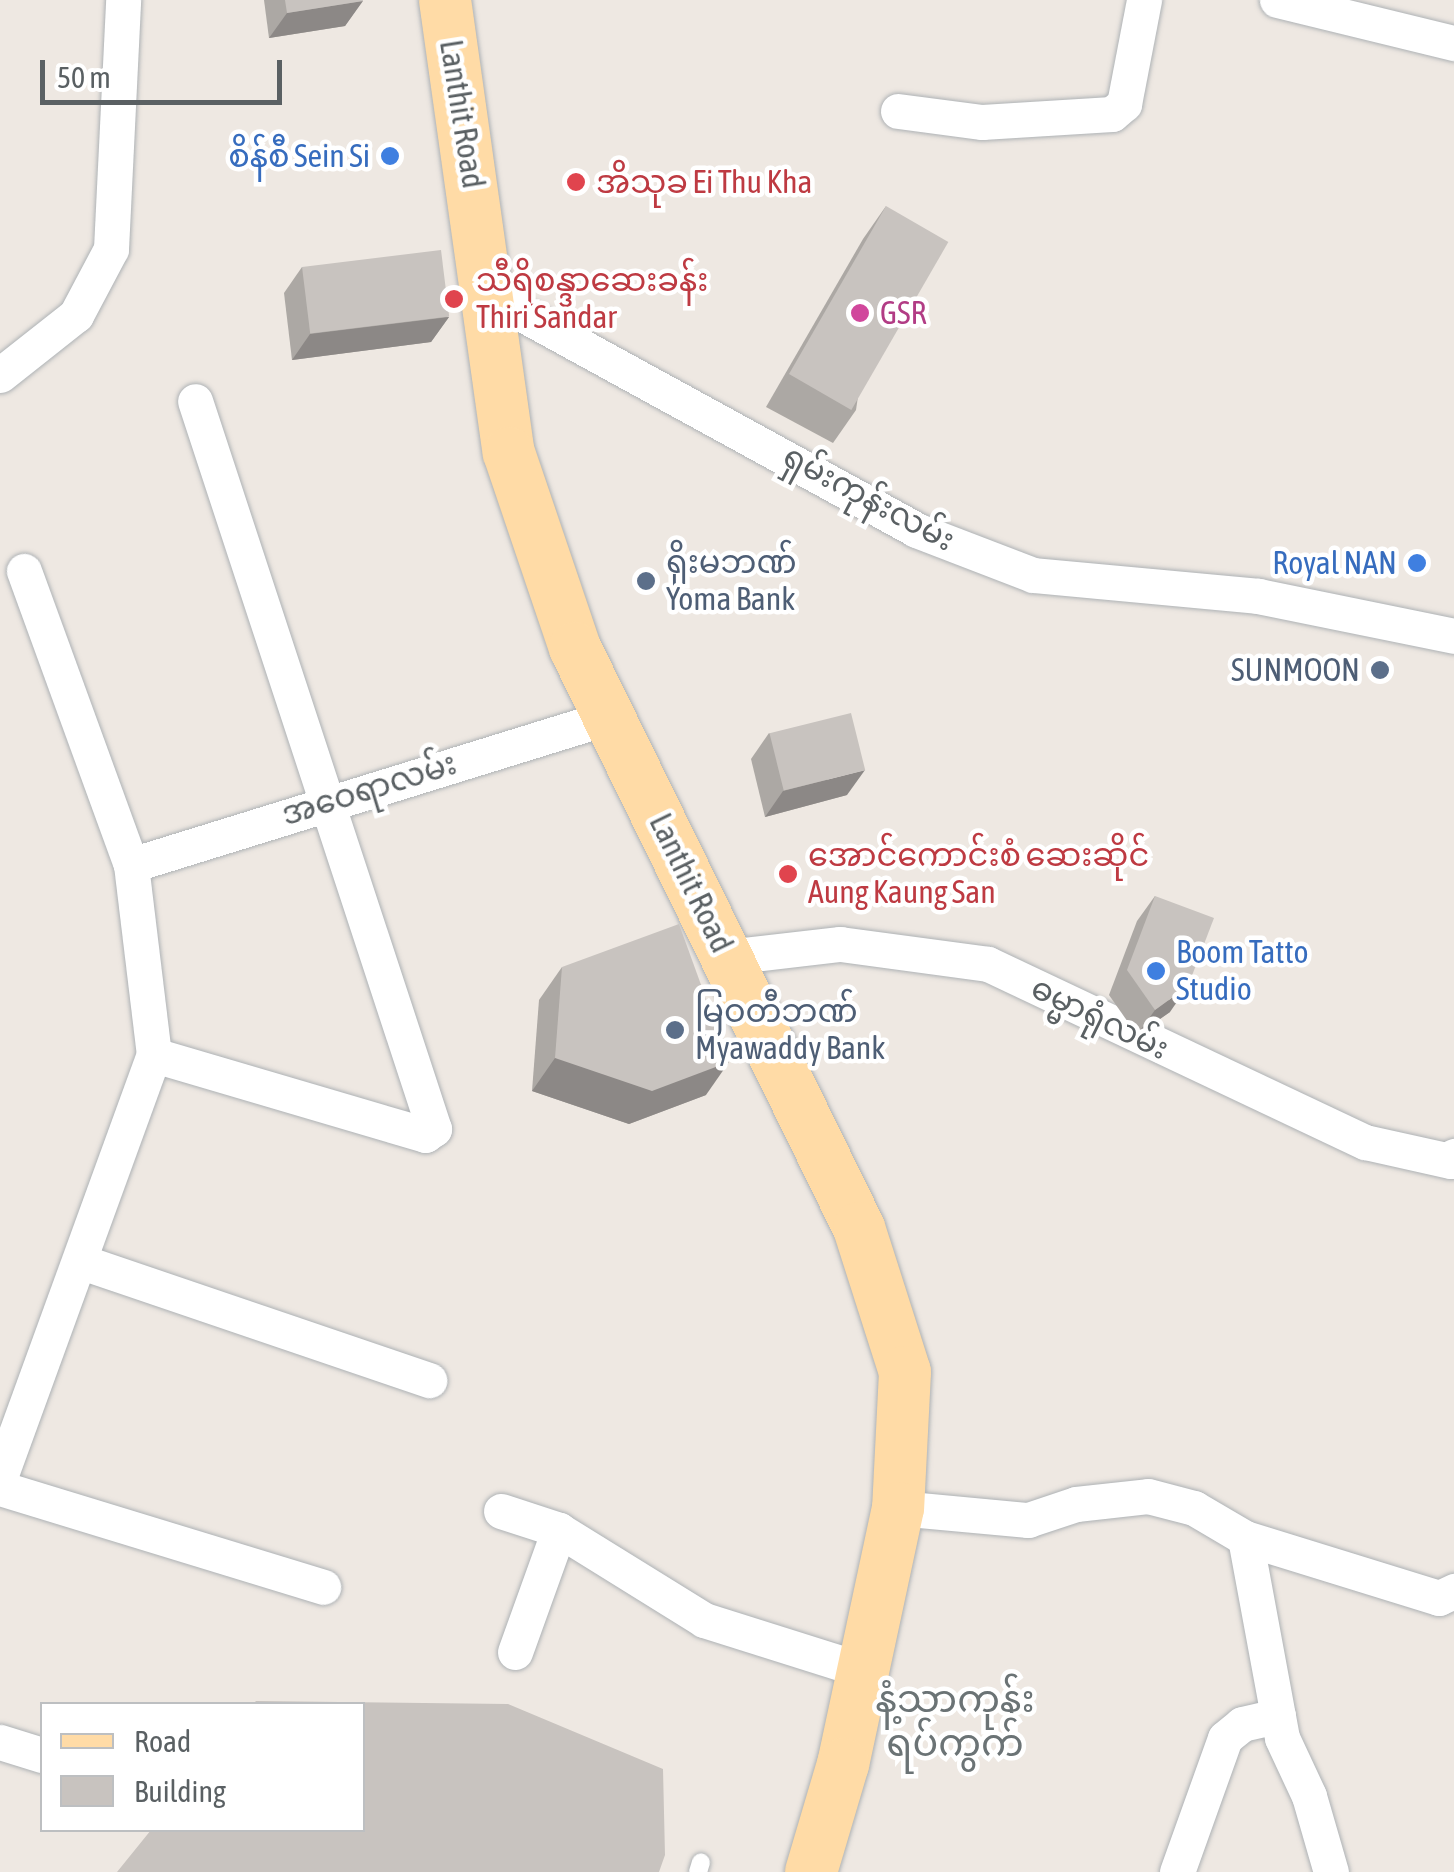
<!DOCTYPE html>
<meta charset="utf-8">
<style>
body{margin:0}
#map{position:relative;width:1454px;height:1872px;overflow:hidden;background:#eee8e2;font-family:"Asap Condensed","Noto Sans Myanmar",sans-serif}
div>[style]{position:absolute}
.roads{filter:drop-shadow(0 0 2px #aeb2b5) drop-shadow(0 0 2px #aeb2b5)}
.lane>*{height:18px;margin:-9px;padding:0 9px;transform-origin:9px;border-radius:9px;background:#fff}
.street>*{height:35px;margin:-17.5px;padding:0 17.5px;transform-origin:17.5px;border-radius:17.5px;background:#fff}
.primary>*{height:52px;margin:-26px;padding:0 26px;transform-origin:26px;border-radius:26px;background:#ffdba6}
.wall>*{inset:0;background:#aca8a4}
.shaded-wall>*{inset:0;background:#8c8886}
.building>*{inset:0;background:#c8c3bf;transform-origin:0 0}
.dots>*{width:28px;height:28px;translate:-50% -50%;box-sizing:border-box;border:5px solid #fff;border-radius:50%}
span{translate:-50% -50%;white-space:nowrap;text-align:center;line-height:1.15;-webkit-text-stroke:9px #fff;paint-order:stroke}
.street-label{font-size:32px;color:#5a6063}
.shop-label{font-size:32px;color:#366cbe}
.right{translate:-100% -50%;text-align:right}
.left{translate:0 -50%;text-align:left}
.health-label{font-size:32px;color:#be3a42}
.hotel-label{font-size:32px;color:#b23c85}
.service-label{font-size:32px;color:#4e5e75}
.quarter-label{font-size:38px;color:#6b7375}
.legend{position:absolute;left:40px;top:1702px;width:325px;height:130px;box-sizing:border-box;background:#fff;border:2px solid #bdbfc1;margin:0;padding:12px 18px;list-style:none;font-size:30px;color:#5a6063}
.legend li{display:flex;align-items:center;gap:20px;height:50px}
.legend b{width:50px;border:2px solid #bdbfc1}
.scale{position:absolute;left:40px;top:60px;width:242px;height:45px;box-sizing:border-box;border:5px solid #5a6063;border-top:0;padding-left:12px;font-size:30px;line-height:35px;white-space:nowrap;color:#5a6063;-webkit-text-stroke:8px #fff;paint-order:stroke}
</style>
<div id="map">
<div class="roads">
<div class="lane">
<i style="left:698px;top:1872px;width:10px;rotate:-73deg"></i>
</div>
<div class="street">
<i style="left:1277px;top:0;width:182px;rotate:13.7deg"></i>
<i style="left:898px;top:111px;width:85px;rotate:7.5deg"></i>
<i style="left:982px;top:122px;width:130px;rotate:-3.5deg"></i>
<i style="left:1112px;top:114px;width:16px;rotate:-40deg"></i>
<i style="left:1124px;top:104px;width:106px;rotate:-79.1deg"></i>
<i style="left:491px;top:297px;width:485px;rotate:28.7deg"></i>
<i style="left:916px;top:530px;width:125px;rotate:21deg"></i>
<i style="left:1033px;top:575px;width:226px;rotate:5.3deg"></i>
<i style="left:1258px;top:596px;width:200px;rotate:11.5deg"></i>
<i style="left:0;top:375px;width:97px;rotate:-38.3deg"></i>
<i style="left:76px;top:315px;width:75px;rotate:-62.1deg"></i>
<i style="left:111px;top:249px;width:249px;rotate:-87.2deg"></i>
<i style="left:131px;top:865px;width:500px;rotate:-17.2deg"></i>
<i style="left:727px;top:957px;width:114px;rotate:-6.6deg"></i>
<i style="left:840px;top:944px;width:149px;rotate:7.7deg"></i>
<i style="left:988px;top:964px;width:417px;rotate:25.3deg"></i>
<i style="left:1365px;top:1142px;width:88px;rotate:12.5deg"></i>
<i style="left:1451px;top:1161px;width:6px;rotate:-59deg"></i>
<i style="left:154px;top:1055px;width:283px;rotate:16.4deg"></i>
<i style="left:425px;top:1135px;width:11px;rotate:-34deg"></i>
<i style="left:434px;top:1129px;width:766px;rotate:-108.17deg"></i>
<i style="left:82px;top:1262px;width:367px;rotate:18.8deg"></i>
<i style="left:0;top:1477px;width:449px;rotate:-70deg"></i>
<i style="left:154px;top:1055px;width:191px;rotate:-96.9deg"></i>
<i style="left:131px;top:865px;width:313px;rotate:-110deg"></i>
<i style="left:0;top:1488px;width:338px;rotate:17deg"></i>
<i style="left:898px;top:1508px;width:131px;rotate:5.3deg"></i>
<i style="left:1028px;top:1520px;width:51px;rotate:-18.4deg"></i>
<i style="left:1076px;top:1504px;width:72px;rotate:-6.3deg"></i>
<i style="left:1148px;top:1496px;width:48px;rotate:14.6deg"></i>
<i style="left:1194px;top:1508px;width:59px;rotate:30.5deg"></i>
<i style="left:1245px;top:1538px;width:203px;rotate:17.2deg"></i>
<i style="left:1439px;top:1598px;width:17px;rotate:-25deg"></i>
<i style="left:501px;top:1511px;width:61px;rotate:18.1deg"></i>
<i style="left:559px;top:1530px;width:171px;rotate:31.8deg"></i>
<i style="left:704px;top:1620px;width:167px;rotate:17.5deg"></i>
<i style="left:1245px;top:1538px;width:203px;rotate:79.5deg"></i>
<i style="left:1282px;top:1738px;width:64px;rotate:65deg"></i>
<i style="left:1309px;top:1796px;width:79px;rotate:73.9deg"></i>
<i style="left:515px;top:1652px;width:130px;rotate:-70.2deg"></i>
<i style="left:0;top:1742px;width:44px;rotate:17.2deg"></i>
<i style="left:1177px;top:1872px;width:142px;rotate:-70.3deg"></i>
<i style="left:1225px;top:1738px;width:22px;rotate:-39deg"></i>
<i style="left:1242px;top:1724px;width:37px;rotate:-13deg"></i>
</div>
<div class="primary">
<i style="left:445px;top:0;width:457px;rotate:82deg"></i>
<i style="left:509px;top:453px;width:206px;rotate:71.3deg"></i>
<i style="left:575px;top:648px;width:646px;rotate:63.91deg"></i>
<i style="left:859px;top:1228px;width:151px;rotate:72.3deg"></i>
<i style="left:905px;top:1372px;width:136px;rotate:92.9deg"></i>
<i style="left:898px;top:1508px;width:262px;rotate:102.1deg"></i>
<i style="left:843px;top:1764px;width:113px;rotate:106.5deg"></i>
</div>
</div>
<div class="wall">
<i style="clip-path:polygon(264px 0,363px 0,345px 26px,269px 38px)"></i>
<i style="clip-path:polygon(886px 206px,856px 410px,833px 443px,766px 407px,863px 239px)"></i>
<i style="clip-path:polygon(302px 267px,449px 317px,431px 342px,292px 360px,284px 293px)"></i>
<i style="clip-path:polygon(769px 733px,847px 795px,765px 817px,751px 759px)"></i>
<i style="clip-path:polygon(1155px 896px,1170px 1012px,1137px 1035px,1109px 995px,1137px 921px)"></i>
<i style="clip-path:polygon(562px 967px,706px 1095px,629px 1124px,532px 1091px,539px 1000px)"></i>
</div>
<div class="shaded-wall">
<i style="clip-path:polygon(363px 1px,345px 26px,269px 38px,287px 13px)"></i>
<i style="clip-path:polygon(449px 317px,431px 342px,292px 360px,310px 334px)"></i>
<i style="clip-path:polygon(865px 770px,847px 795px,765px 817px,783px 791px)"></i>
<i style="clip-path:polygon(1188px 986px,1170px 1012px,1137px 1035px,1155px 1010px)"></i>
<i style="clip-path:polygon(555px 1058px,729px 1062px,706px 1095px,629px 1124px,532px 1091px)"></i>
</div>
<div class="building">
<i style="clip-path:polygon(285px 0,363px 0,363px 1px,287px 13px)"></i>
<i style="left:886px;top:206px;width:72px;height:194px;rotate:30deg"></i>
<i style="left:441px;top:250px;width:67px;height:140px;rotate:83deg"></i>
<i style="left:851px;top:713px;width:59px;height:84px;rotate:76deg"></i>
<i style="clip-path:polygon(1155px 896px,1214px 918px,1188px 986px,1155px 1010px,1127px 970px)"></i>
<i style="clip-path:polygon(679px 924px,729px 1062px,652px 1091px,555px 1058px,562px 967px)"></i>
<i style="clip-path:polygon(256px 1701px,508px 1704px,663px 1769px,665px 1855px,659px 1872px,117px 1872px,151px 1830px,362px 1830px,362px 1704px,253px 1704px)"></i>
</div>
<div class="dots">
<i style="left:390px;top:156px;background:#3f7fe0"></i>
<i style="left:576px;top:182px;background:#e0444e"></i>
<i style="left:454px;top:299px;background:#e0444e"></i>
<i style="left:860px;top:313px;background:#d1479c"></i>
<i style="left:1417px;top:563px;background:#3f7fe0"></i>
<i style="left:646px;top:581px;background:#5c6f8a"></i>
<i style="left:1380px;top:670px;background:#5c6f8a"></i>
<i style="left:788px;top:874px;background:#e0444e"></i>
<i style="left:1156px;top:971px;background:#3f7fe0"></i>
<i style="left:675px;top:1030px;background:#5c6f8a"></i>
</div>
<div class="street-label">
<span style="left:462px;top:114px;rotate:81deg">Lanthit Road</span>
<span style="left:869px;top:498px;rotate:28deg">ရှမ်းကုန်းလမ်း</span>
<span style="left:369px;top:789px;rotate:-17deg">အဝေရာလမ်း</span>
<span style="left:691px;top:883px;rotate:64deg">Lanthit Road</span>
<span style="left:1100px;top:1018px;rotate:26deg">ဓမ္မာရုံလမ်း</span>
</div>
<div class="shop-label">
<span class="right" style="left:370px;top:156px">စိန်စီ Sein Si</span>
<span class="right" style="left:1397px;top:563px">Royal NAN</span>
<span class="left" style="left:1176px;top:971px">Boom Tatto<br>Studio</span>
</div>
<div class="health-label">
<span class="left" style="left:596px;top:182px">အိသုခ Ei Thu Kha</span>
<span class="left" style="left:476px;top:299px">သီရိစန္ဒာဆေးခန်း<br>Thiri Sandar</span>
<span class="left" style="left:808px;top:874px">အောင်ကောင်းစံ ဆေးဆိုင်<br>Aung Kaung San</span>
</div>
<div class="hotel-label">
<span class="left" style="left:880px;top:313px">GSR</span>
</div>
<div class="service-label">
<span class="left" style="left:666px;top:581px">ရိုးမဘဏ်<br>Yoma Bank</span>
<span class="right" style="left:1360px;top:670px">SUNMOON</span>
<span class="left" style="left:695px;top:1030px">မြဝတီဘဏ်<br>Myawaddy Bank</span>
</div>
<div class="quarter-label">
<span style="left:955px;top:1721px">နံ့သာကုန်း<br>ရပ်ကွက်</span>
</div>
<ul class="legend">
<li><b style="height:12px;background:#ffdba6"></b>Road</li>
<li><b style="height:28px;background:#c8c3bf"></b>Building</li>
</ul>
<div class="scale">50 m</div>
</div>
